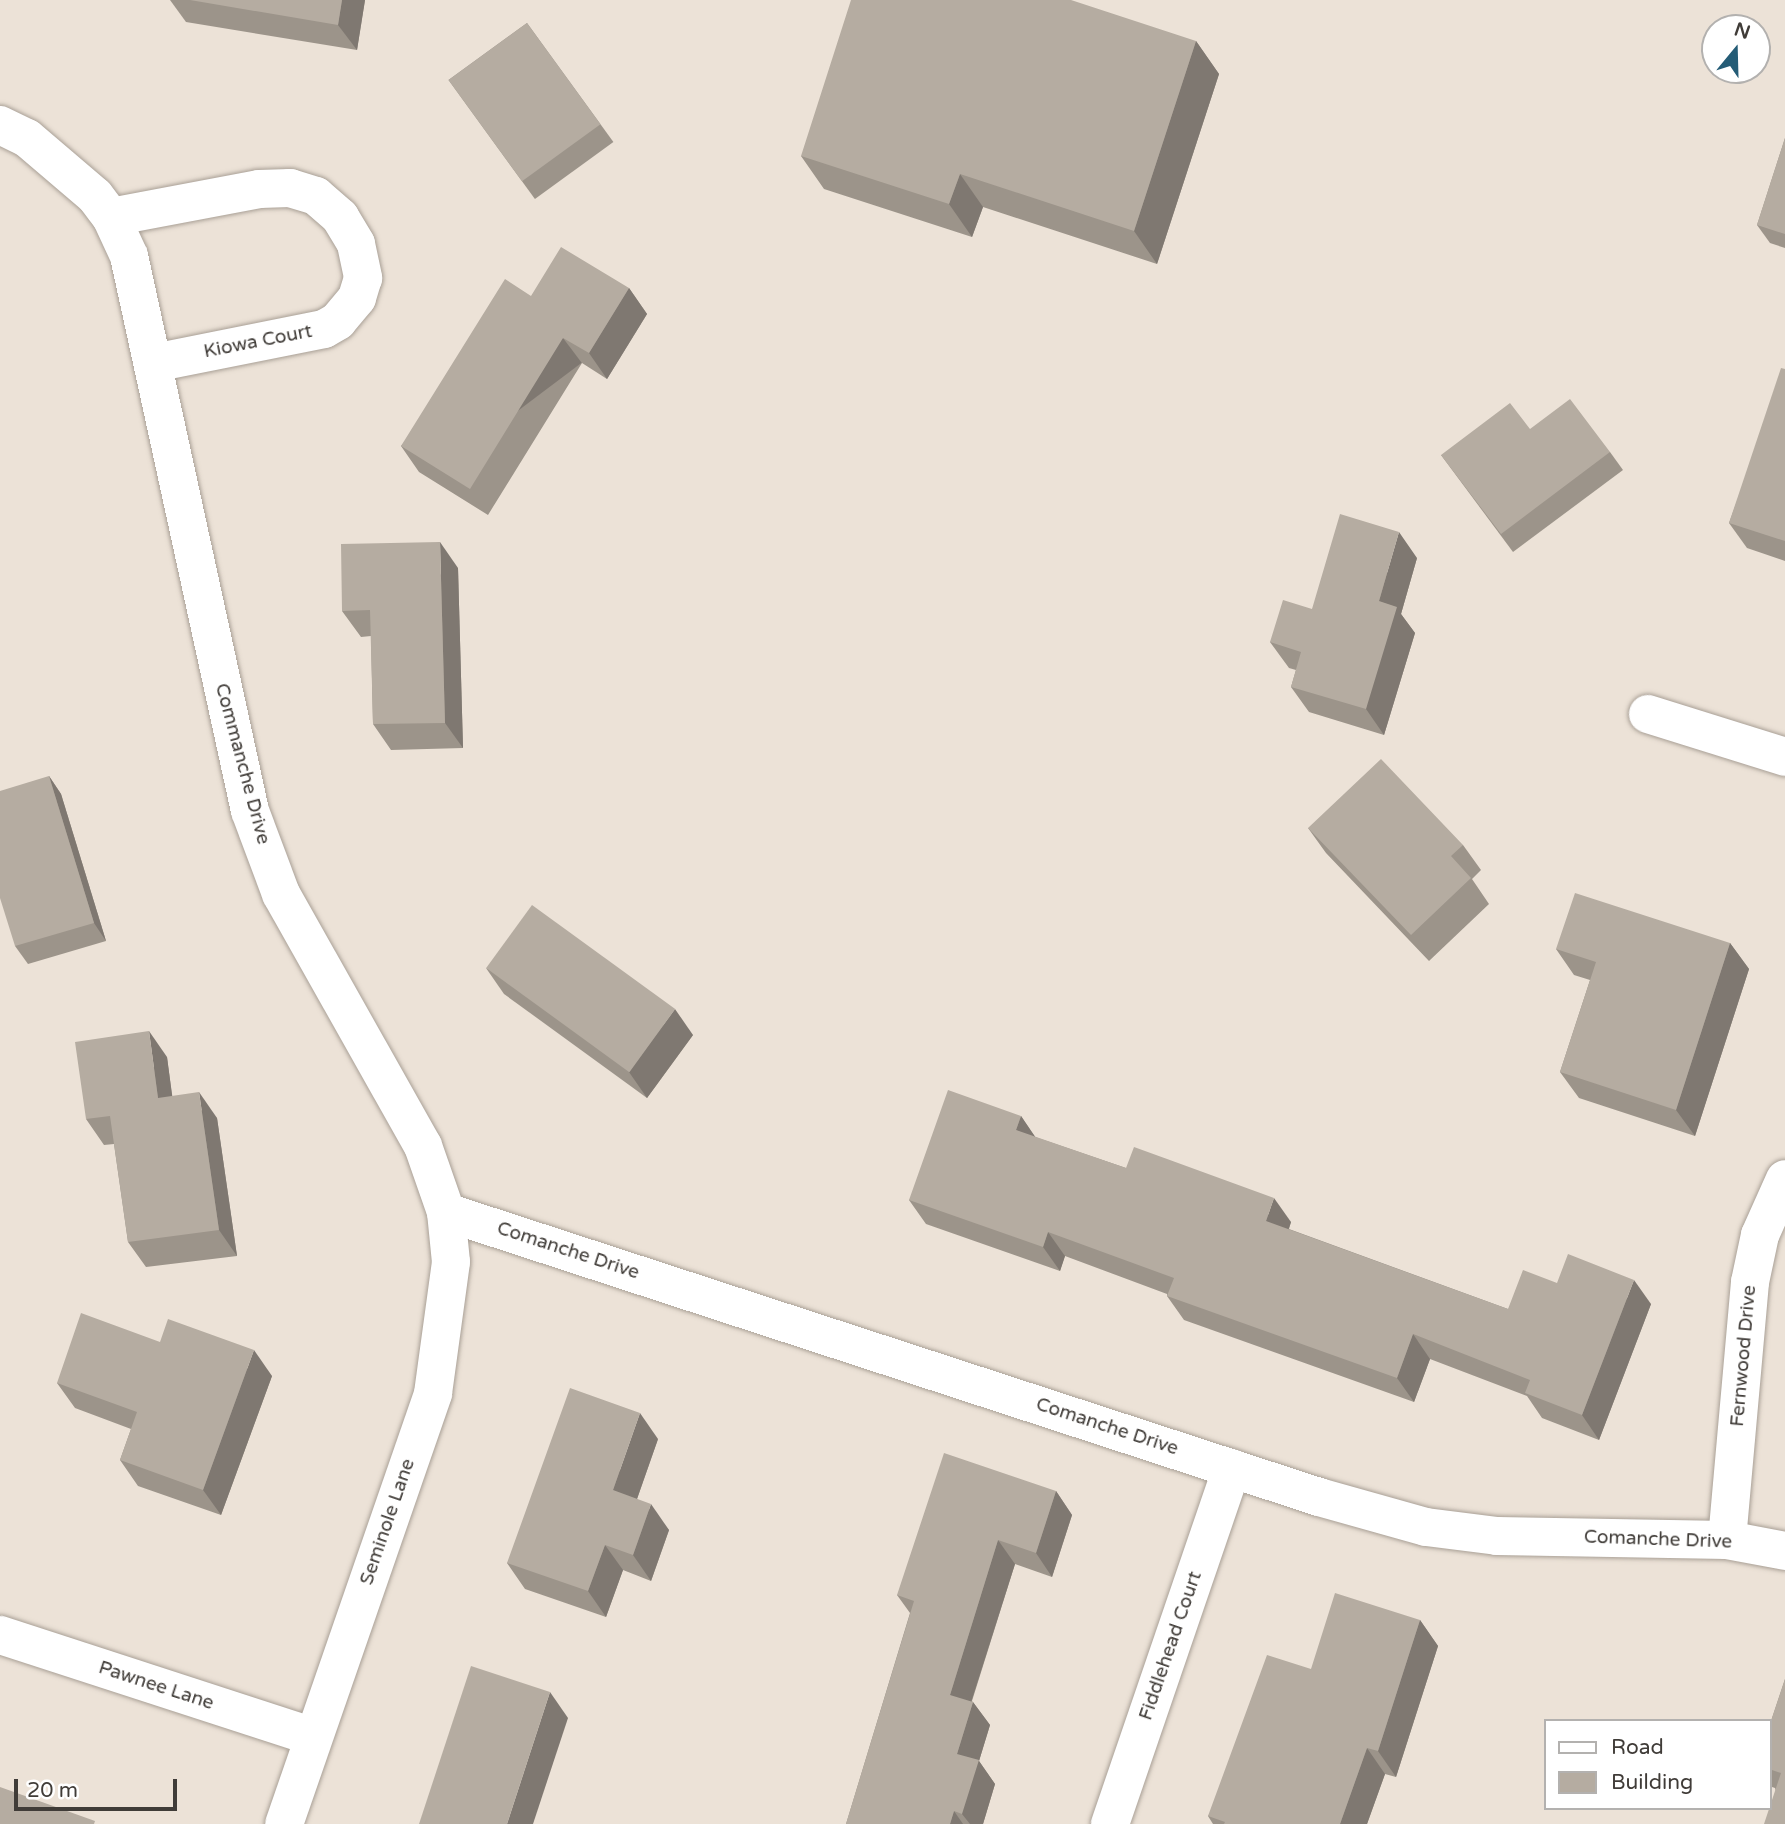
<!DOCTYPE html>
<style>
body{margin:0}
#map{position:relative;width:1785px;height:1824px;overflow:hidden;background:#ece2d7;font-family:"Varela Round",sans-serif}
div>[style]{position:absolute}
.roads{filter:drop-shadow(0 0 2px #a9a096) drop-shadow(0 0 2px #a9a096)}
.minor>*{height:38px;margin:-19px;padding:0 19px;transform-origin:19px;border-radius:19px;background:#fff}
.wall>*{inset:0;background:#9c948a;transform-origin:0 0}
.shaded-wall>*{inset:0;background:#7f7871;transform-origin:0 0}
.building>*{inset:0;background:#b5aca1;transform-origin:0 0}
span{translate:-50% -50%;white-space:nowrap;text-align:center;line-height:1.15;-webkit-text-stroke:6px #fff;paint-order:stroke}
.street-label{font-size:19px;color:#403c38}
.legend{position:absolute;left:1544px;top:1719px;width:228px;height:91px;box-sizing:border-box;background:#fff;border:2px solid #b3b1af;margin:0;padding:9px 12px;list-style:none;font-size:21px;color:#403c38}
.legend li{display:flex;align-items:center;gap:14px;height:35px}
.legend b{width:35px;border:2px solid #b3b1af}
.north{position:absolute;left:1701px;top:14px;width:70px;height:70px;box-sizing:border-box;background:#fff;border:2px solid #b3b1af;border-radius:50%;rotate:19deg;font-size:19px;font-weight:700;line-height:28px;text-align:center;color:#403c38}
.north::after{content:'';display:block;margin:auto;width:24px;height:32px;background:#245c76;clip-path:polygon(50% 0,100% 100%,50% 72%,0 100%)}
.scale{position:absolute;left:14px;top:1779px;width:163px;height:32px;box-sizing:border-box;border:4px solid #403c38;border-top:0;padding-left:9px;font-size:21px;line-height:24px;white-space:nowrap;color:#403c38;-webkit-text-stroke:5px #fff;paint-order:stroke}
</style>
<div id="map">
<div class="roads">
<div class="minor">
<i style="left:0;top:125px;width:30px;rotate:26deg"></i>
<i style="left:27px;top:138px;width:89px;rotate:40.5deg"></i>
<i style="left:95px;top:196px;width:26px;rotate:53deg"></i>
<i style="left:111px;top:217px;width:43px;rotate:65.2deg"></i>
<i style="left:129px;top:256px;width:568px;rotate:77.7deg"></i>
<i style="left:250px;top:811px;width:89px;rotate:69.5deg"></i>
<i style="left:281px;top:894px;width:289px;rotate:60.6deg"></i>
<i style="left:423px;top:1146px;width:70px;rotate:70.8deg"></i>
<i style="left:446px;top:1212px;width:50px;rotate:84.3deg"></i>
<i style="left:451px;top:1262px;width:133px;rotate:97.8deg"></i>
<i style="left:433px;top:1394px;width:455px;rotate:109.1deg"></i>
<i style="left:111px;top:217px;width:151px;rotate:-10.7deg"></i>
<i style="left:259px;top:189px;width:31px;rotate:-2deg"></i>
<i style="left:290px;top:188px;width:27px;rotate:17deg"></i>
<i style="left:316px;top:196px;width:32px;rotate:41deg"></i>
<i style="left:340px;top:217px;width:31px;rotate:59deg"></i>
<i style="left:356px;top:244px;width:35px;rotate:78deg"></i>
<i style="left:363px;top:278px;width:21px;rotate:107deg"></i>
<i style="left:357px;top:298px;width:30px;rotate:130deg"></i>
<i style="left:338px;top:321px;width:16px;rotate:150deg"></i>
<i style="left:324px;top:329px;width:173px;rotate:168.7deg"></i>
<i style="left:1648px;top:714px;width:144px;rotate:17.4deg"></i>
<i style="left:446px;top:1212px;width:918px;rotate:18.08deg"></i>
<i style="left:1319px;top:1497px;width:111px;rotate:15.7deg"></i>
<i style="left:1426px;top:1527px;width:72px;rotate:7.2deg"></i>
<i style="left:1497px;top:1536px;width:230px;rotate:1deg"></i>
<i style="left:1727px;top:1540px;width:59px;rotate:10.7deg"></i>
<i style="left:1727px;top:1540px;width:259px;rotate:-84.9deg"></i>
<i style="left:1750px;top:1282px;width:48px;rotate:-78deg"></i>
<i style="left:1760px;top:1235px;width:61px;rotate:-65.9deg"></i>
<i style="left:0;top:1635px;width:329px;rotate:18deg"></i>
<i style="left:1110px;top:1824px;width:376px;rotate:-71.1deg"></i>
</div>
</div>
<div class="wall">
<i style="clip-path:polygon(170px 0,365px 0,357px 50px,186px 22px)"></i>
<i style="left:527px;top:23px;width:147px;height:97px;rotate:54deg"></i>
<i style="clip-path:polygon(1196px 41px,1219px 74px,1157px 264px,983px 207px,972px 237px,824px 189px,801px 156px)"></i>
<i style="clip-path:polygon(1785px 138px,1785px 248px,1770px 243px,1757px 225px)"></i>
<i style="clip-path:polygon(629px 288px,647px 314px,607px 379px,582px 363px,488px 515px,419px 472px,401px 446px,531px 296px)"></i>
<i style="clip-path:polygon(1785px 369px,1785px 561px,1747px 548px,1729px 523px)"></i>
<i style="clip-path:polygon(1610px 452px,1623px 470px,1513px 552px,1441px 455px)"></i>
<i style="clip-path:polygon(1417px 558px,1401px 614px,1415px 633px,1384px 735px,1309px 712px,1291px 687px,1296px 670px,1289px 668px,1270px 642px,1312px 609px)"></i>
<i style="clip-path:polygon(458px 568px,463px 748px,391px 750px,373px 724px,371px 636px,361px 637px,342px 611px)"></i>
<i style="clip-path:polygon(49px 776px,61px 794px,106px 941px,28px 964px,15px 946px)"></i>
<i style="clip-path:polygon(1308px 828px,1463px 845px,1481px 870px,1472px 879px,1489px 904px,1429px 961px,1326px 853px)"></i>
<i style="clip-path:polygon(1730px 943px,1749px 969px,1695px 1136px,1579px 1098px,1560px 1072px,1590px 980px,1574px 975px,1556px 949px)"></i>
<i style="clip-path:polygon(486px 968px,693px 1035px,647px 1098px,504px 994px)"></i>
<i style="clip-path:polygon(167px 1057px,172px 1096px,217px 1118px,237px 1256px,146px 1267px,128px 1242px,114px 1144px,104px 1145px,86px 1119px)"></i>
<i style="clip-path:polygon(1021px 1116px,1035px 1137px,1126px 1168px,1291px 1222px,1289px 1229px,1508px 1309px,1557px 1283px,1651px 1304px,1599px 1440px,1542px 1418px,1527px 1396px,1430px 1359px,1414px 1402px,1184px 1320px,1167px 1296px,1167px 1294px,1065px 1256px,1060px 1271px,926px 1224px,909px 1200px)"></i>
<i style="clip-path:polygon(160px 1342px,272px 1376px,221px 1515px,138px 1486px,120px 1460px,131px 1429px,75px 1408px,57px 1383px)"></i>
<i style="clip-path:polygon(658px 1439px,637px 1499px,669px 1530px,651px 1581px,623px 1570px,606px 1617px,525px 1589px,507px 1563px)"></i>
<i style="clip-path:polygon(1056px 1491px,1072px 1515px,1052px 1577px,1015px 1564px,972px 1701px,990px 1725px,979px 1761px,995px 1784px,983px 1824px,846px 1824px,910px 1613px,897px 1595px)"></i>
<i style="clip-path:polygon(1420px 1620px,1438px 1646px,1396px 1777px,1385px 1774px,1367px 1824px,1213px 1824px,1208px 1816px,1311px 1669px)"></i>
<i style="clip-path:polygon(1785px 1679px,1785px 1824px,1775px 1788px,1772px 1787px,1769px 1783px,1769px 1727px)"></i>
</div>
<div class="shaded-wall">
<i style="clip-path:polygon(342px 0,365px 0,357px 50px,338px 25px)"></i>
<i style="clip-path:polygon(1196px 41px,1219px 74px,1157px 264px,1134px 231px)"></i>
<i style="clip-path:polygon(960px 174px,983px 207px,972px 237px,949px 204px)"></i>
<i style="clip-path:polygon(629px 288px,647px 314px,607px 379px,589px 353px)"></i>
<i style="left:563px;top:338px;width:31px;height:177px;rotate:53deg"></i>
<i style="clip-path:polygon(1399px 532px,1417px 558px,1401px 614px,1415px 633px,1384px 735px,1366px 709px,1379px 601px)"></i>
<i style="clip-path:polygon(440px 542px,458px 568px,463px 748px,445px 723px)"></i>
<i style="clip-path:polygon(49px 776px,61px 794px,106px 941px,94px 923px)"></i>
<i style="clip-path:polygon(1730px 943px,1749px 969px,1695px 1136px,1676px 1110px)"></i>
<i style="clip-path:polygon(675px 1009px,693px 1035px,647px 1098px,629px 1072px)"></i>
<i style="clip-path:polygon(149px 1031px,167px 1057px,176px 1124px,158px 1098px)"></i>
<i style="clip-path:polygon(199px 1092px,217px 1118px,237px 1256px,219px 1230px)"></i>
<i style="clip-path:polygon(1021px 1116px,1038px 1141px,1016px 1130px)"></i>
<i style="clip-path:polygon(1274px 1198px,1291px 1222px,1283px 1245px,1266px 1221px)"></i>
<i style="clip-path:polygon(1048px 1232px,1065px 1256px,1060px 1271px,1043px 1247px)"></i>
<i style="clip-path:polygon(1634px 1280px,1651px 1304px,1599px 1440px,1582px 1415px)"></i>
<i style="clip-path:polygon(1413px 1334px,1430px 1359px,1414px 1402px,1397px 1378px)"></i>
<i style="clip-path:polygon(254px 1350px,272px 1376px,221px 1515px,203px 1490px)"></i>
<i style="clip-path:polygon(640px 1413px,658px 1439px,631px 1516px,613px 1490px)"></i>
<i style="clip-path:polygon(1056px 1491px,1072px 1515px,1052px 1577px,1036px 1553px)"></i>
<i style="clip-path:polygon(651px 1504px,669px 1530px,651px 1581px,633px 1555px)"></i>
<i style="clip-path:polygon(998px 1540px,1015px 1564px,966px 1718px,950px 1695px)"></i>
<i style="clip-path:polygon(605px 1545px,623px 1570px,606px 1617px,588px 1591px)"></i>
<i style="clip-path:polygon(1420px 1620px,1438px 1646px,1396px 1777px,1378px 1751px)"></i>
<i style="clip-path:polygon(550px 1692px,568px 1718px,533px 1824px,507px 1824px)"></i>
<i style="clip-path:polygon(973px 1702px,990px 1725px,979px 1761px,995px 1784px,983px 1824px,970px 1824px,962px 1814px,957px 1754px)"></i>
<i style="clip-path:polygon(1367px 1748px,1385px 1774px,1367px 1824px,1340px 1824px)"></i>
<i style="clip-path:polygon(954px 1811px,963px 1824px,950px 1824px)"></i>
</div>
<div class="building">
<i style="clip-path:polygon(190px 0,342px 0,338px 25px)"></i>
<i style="clip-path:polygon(851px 0,1071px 0,1196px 41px,1134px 231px,960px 174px,949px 204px,801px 156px)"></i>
<i style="left:527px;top:23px;width:125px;height:97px;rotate:54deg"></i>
<i style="clip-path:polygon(1785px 138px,1785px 234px,1757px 225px)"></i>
<i style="clip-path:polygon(561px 247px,629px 288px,589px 353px,563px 338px,470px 489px,401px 446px,505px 279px,531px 296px)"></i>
<i style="clip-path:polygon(1781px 368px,1785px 369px,1785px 541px,1729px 523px)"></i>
<i style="clip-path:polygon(1570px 399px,1610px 452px,1501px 534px,1441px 455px,1510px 403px,1530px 429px)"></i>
<i style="clip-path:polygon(1340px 514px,1399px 532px,1379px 601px,1397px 607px,1366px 709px,1291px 687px,1301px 652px,1270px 642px,1283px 600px,1312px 609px)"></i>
<i style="clip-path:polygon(440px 542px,445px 723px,373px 724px,370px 610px,342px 611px,341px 544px)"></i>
<i style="clip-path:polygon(1381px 759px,1463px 845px,1451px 856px,1471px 878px,1411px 935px,1308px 828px)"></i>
<i style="clip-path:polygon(49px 776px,94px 923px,15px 946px,0 898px,0 791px)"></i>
<i style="clip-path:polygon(1575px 893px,1730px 943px,1676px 1110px,1560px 1072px,1596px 962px,1556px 949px)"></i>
<i style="left:532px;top:905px;width:177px;height:78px;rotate:36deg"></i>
<i style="clip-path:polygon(149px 1031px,158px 1098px,199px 1092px,219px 1230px,128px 1242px,110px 1116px,86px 1119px,75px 1042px)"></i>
<i style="clip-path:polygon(948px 1090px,1021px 1116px,1016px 1130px,1126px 1168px,1134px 1147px,1274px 1198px,1266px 1221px,1508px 1309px,1523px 1270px,1557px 1283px,1568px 1254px,1634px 1280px,1582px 1415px,1525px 1393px,1530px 1380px,1413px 1334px,1397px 1378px,1167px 1296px,1174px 1278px,1048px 1232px,1043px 1247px,909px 1200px)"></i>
<i style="clip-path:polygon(81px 1313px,160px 1342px,168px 1319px,254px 1350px,203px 1490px,120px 1460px,137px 1412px,57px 1383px)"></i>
<i style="clip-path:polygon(570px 1388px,640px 1413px,613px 1490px,651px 1504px,633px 1555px,605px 1545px,588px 1591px,507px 1563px)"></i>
<i style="clip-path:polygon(944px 1453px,1056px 1491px,1036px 1553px,998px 1540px,950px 1695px,973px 1702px,957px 1754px,979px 1760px,962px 1814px,954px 1811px,950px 1824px,846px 1824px,914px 1601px,897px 1595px)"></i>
<i style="clip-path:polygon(1335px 1593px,1420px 1620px,1378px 1751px,1367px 1748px,1340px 1824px,1224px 1824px,1225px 1822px,1208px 1816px,1267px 1655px,1311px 1669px)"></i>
<i style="clip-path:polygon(471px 1666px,550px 1692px,507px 1824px,419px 1824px)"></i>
<i style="clip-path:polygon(1785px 1679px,1785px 1824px,1764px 1824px,1781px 1773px,1769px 1769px,1769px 1727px)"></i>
<i style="clip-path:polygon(0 1787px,95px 1821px,94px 1824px,0 1824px)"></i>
</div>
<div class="street-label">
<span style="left:258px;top:342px;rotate:-11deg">Kiowa Court</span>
<span style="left:242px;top:764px;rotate:75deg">Commanche Drive</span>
<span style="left:568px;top:1251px;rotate:18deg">Comanche Drive</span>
<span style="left:1744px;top:1356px;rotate:-85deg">Fernwood Drive</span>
<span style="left:1107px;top:1427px;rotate:18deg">Comanche Drive</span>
<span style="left:388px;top:1522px;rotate:-71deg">Seminole Lane</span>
<span style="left:1658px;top:1540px;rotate:2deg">Comanche Drive</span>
<span style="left:1171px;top:1646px;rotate:-71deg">Fiddlehead Court</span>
<span style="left:156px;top:1686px;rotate:18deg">Pawnee Lane</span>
</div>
<ul class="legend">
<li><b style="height:9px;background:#fff"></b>Road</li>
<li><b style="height:19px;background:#b5aca1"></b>Building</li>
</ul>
<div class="north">N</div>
<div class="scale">20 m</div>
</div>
